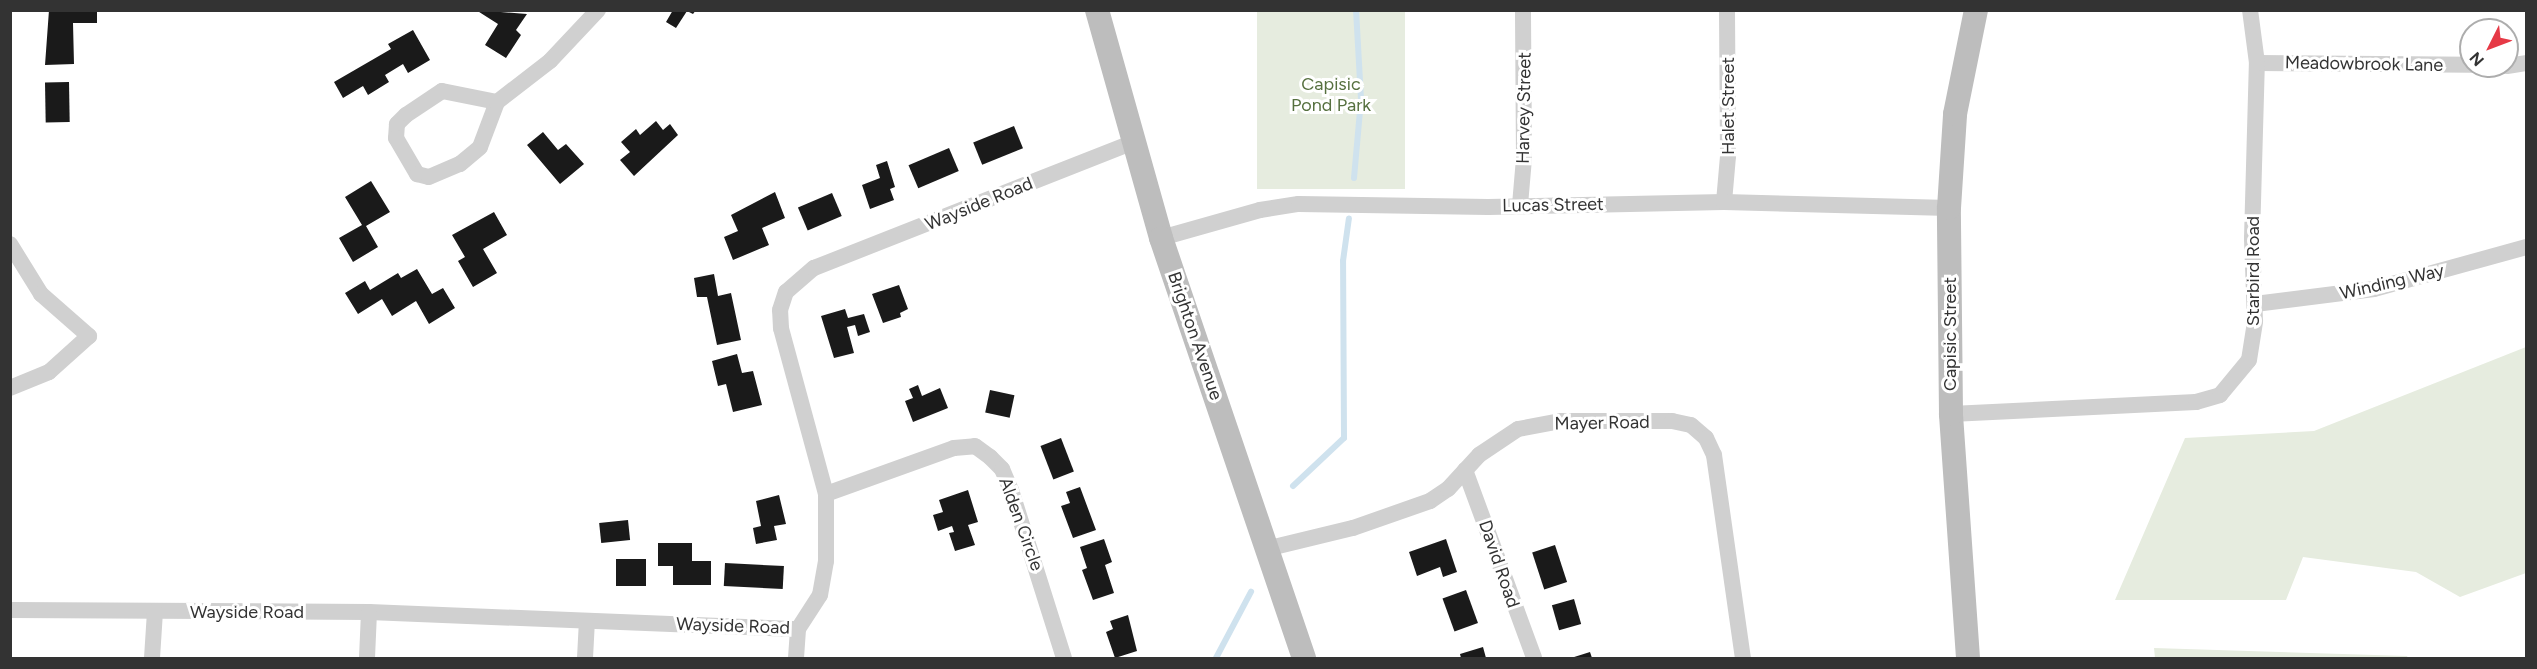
<!DOCTYPE html>
<style>
body{margin:0}
#map{position:relative;width:2537px;height:669px;overflow:hidden;background:#fff;font-family:Figtree,sans-serif}
div>[style]{position:absolute}
.green>*{inset:0;background:#e6ecdf;transform-origin:0 0}
.stream>*{height:6px;margin:-3px;padding:0 3px;transform-origin:3px;border-radius:3px;background:#cfe2ee}
.building>*{inset:0;background:#1a1a1a;transform-origin:0 0}
.street>*{height:16px;margin:-8px;padding:0 8px;transform-origin:8px;border-radius:8px;background:#d0d0d0}
.secondary>*{height:24px;margin:-12px;padding:0 12px;transform-origin:12px;border-radius:12px;background:#bdbdbd}
span{translate:-50% -50%;white-space:nowrap;text-align:center;line-height:1.15;-webkit-text-stroke:6px #fff;paint-order:stroke}
.street-label{font-size:18px;color:#333}
.park-label{font-size:18px;color:#56703f}
.frame{position:absolute;inset:0;border:12px solid #333;pointer-events:none}
.north{position:absolute;left:2459px;top:18px;width:60px;height:60px;box-sizing:border-box;background:#fff;border:2px solid #adadad;border-radius:50%;rotate:228deg;font-size:16px;font-weight:700;line-height:24px;text-align:center;color:#333}
.north::after{content:'';display:block;margin:auto;width:21px;height:27px;background:#e63946;clip-path:polygon(50% 0,100% 100%,50% 72%,0 100%)}
</style>
<div id="map">
<div class="green">
<i style="left:1257px;top:11px;width:148px;height:178px"></i>
<i style="clip-path:polygon(2526px 347px,2526px 573px,2460px 597px,2416px 572px,2303px 557px,2286px 600px,2115px 600px,2185px 438px,2314px 431px)"></i>
<i style="clip-path:polygon(2154px 648px,2407px 656px,2408px 658px,2155px 658px)"></i>
</div>
<div class="stream">
<i style="left:1354px;top:178px;width:79px;rotate:-84.9deg"></i>
<i style="left:1361px;top:99px;width:89px;rotate:-93.2deg"></i>
<i style="left:1293px;top:486px;width:70px;rotate:-43.3deg"></i>
<i style="left:1344px;top:438px;width:177px;rotate:-90.3deg"></i>
<i style="left:1343px;top:261px;width:43px;rotate:-82.1deg"></i>
<i style="left:1216px;top:658px;width:75px;rotate:-62.1deg"></i>
</div>
<div class="building">
<i style="clip-path:polygon(49px 10px,97px 10px,97px 23px,73px 23px,74px 64px,45px 65px)"></i>
<i style="clip-path:polygon(476px 10px,527px 14px,516px 30px,521px 35px,506px 58px,485px 45px,498px 24px)"></i>
<i style="clip-path:polygon(673px 10px,696px 10px,693px 14px,687px 11px,676px 28px,666px 22px)"></i>
<i style="clip-path:polygon(413px 30px,430px 60px,408px 73px,403px 64px,385px 75px,389px 82px,368px 95px,363px 86px,343px 98px,334px 82px,391px 49px,388px 44px)"></i>
<i style="left:69px;top:82px;width:40px;height:24px;rotate:89deg"></i>
<i style="clip-path:polygon(656px 121px,663px 130px,670px 124px,678px 135px,634px 176px,620px 160px,630px 152px,621px 142px,636px 129px,640px 135px)"></i>
<i style="left:1014px;top:126px;width:24px;height:44px;rotate:68deg"></i>
<i style="clip-path:polygon(543px 132px,558px 150px,566px 144px,584px 164px,560px 184px,527px 145px)"></i>
<i style="left:949px;top:148px;width:25px;height:44px;rotate:67deg"></i>
<i style="clip-path:polygon(887px 161px,895px 187px,890px 189px,894px 200px,870px 209px,862px 185px,880px 178px,876px 165px)"></i>
<i style="clip-path:polygon(371px 181px,390px 212px,366px 226px,378px 247px,353px 262px,339px 238px,362px 225px,345px 197px)"></i>
<i style="clip-path:polygon(775px 192px,785px 218px,762px 228px,769px 245px,733px 260px,724px 237px,738px 231px,731px 215px)"></i>
<i style="left:832px;top:193px;width:25px;height:37px;rotate:67deg"></i>
<i style="clip-path:polygon(494px 212px,507px 235px,483px 249px,497px 273px,473px 287px,458px 261px,465px 257px,452px 235px)"></i>
<i style="clip-path:polygon(417px 269px,432px 294px,443px 288px,455px 308px,429px 324px,416px 301px,392px 316px,382px 299px,358px 314px,345px 293px,365px 281px,370px 290px,398px 273px,401px 278px)"></i>
<i style="clip-path:polygon(714px 274px,718px 296px,731px 293px,741px 340px,717px 345px,707px 297px,697px 297px,694px 278px)"></i>
<i style="clip-path:polygon(899px 285px,908px 309px,900px 313px,901px 317px,883px 323px,872px 294px)"></i>
<i style="clip-path:polygon(845px 309px,848px 318px,864px 314px,870px 332px,858px 336px,855px 325px,847px 327px,854px 353px,834px 358px,821px 316px)"></i>
<i style="clip-path:polygon(737px 354px,742px 373px,753px 371px,762px 405px,733px 412px,726px 384px,718px 386px,712px 361px)"></i>
<i style="clip-path:polygon(918px 385px,922px 396px,940px 388px,948px 408px,913px 422px,905px 401px,913px 398px,909px 389px)"></i>
<i style="left:990px;top:390px;width:25px;height:23px;rotate:12deg"></i>
<i style="left:1061px;top:438px;width:36px;height:22px;rotate:69deg"></i>
<i style="clip-path:polygon(1080px 487px,1096px 530px,1073px 538px,1061px 506px,1070px 503px,1066px 492px)"></i>
<i style="clip-path:polygon(968px 490px,978px 522px,968px 525px,975px 545px,955px 551px,949px 533px,954px 532px,952px 526px,938px 531px,933px 515px,943px 512px,939px 500px)"></i>
<i style="clip-path:polygon(779px 495px,786px 524px,774px 526px,777px 540px,756px 544px,753px 528px,761px 526px,756px 501px)"></i>
<i style="left:628px;top:520px;width:20px;height:29px;rotate:84deg"></i>
<i style="clip-path:polygon(1104px 539px,1112px 562px,1105px 565px,1114px 593px,1093px 600px,1082px 570px,1087px 568px,1080px 547px)"></i>
<i style="clip-path:polygon(1446px 539px,1457px 572px,1443px 577px,1440px 567px,1417px 576px,1409px 552px)"></i>
<i style="clip-path:polygon(658px 543px,692px 543px,692px 561px,711px 561px,711px 585px,673px 585px,673px 566px,658px 566px)"></i>
<i style="left:1555px;top:545px;width:39px;height:24px;rotate:72deg"></i>
<i style="left:616px;top:559px;width:30px;height:27px"></i>
<i style="left:725px;top:563px;width:59px;height:23px;rotate:3deg"></i>
<i style="left:1466px;top:590px;width:35px;height:25px;rotate:70deg"></i>
<i style="left:1574px;top:599px;width:26px;height:23px;rotate:74deg"></i>
<i style="clip-path:polygon(1128px 615px,1137px 651px,1115px 658px,1106px 632px,1113px 629px,1110px 621px)"></i>
<i style="clip-path:polygon(1483px 647px,1486px 658px,1461px 658px,1460px 654px)"></i>
<i style="clip-path:polygon(1590px 652px,1592px 658px,1571px 658px)"></i>
</div>
<div class="street">
<i style="left:2257px;top:63px;width:214px;rotate:0.5deg"></i>
<i style="left:2507px;top:66px;width:19px;rotate:-9deg"></i>
<i style="left:497px;top:102px;width:56px;rotate:-168.7deg"></i>
<i style="left:442px;top:91px;width:43px;rotate:146.3deg"></i>
<i style="left:406px;top:115px;width:13px;rotate:135deg"></i>
<i style="left:397px;top:124px;width:14px;rotate:94deg"></i>
<i style="left:396px;top:138px;width:42px;rotate:59.7deg"></i>
<i style="left:417px;top:174px;width:12px;rotate:14deg"></i>
<i style="left:429px;top:177px;width:34px;rotate:-23deg"></i>
<i style="left:460px;top:164px;width:26px;rotate:-40deg"></i>
<i style="left:480px;top:147px;width:48px;rotate:-69.3deg"></i>
<i style="left:497px;top:102px;width:67px;rotate:-37.7deg"></i>
<i style="left:550px;top:61px;width:70px;rotate:-46.7deg"></i>
<i style="left:1724px;top:202px;width:46px;rotate:-85deg"></i>
<i style="left:1728px;top:156px;width:146px;rotate:-90.4deg"></i>
<i style="left:1520px;top:205px;width:47px;rotate:-85.1deg"></i>
<i style="left:1524px;top:158px;width:148px;rotate:-90.4deg"></i>
<i style="left:1161px;top:238px;width:103px;rotate:-15.8deg"></i>
<i style="left:1260px;top:210px;width:39px;rotate:-9deg"></i>
<i style="left:1299px;top:204px;width:189px;rotate:0.9deg"></i>
<i style="left:1488px;top:207px;width:236px;rotate:-1.2deg"></i>
<i style="left:1724px;top:202px;width:225px;rotate:1.5deg"></i>
<i style="left:10px;top:244px;width:59px;rotate:58.2deg"></i>
<i style="left:41px;top:294px;width:64px;rotate:41.2deg"></i>
<i style="left:89px;top:336px;width:54px;rotate:138deg"></i>
<i style="left:49px;top:372px;width:42px;rotate:157.7deg"></i>
<i style="left:2255px;top:304px;width:120px;rotate:-7.2deg"></i>
<i style="left:2374px;top:289px;width:158px;rotate:-15.4deg"></i>
<i style="left:1951px;top:414px;width:245px;rotate:-2.8deg"></i>
<i style="left:2196px;top:402px;width:25px;rotate:-16deg"></i>
<i style="left:2220px;top:395px;width:45px;rotate:-50.4deg"></i>
<i style="left:2249px;top:360px;width:39px;rotate:-81deg"></i>
<i style="left:2255px;top:321px;width:83px;rotate:-92.1deg"></i>
<i style="left:2252px;top:238px;width:175px;rotate:-88.4deg"></i>
<i style="left:2257px;top:63px;width:53px;rotate:-97.5deg"></i>
<i style="left:1465px;top:470px;width:200px;rotate:69.8deg"></i>
<i style="left:826px;top:494px;width:136px;rotate:-19.8deg"></i>
<i style="left:954px;top:448px;width:21px;rotate:-5deg"></i>
<i style="left:975px;top:446px;width:19px;rotate:36deg"></i>
<i style="left:990px;top:457px;width:17px;rotate:45deg"></i>
<i style="left:1002px;top:469px;width:23px;rotate:67deg"></i>
<i style="left:1011px;top:490px;width:176px;rotate:72.5deg"></i>
<i style="left:1266px;top:549px;width:89px;rotate:-13.6deg"></i>
<i style="left:1353px;top:528px;width:82px;rotate:-19.3deg"></i>
<i style="left:1430px;top:501px;width:22px;rotate:-34deg"></i>
<i style="left:1448px;top:489px;width:46px;rotate:-47.6deg"></i>
<i style="left:1479px;top:455px;width:47px;rotate:-33.7deg"></i>
<i style="left:1518px;top:429px;width:44px;rotate:-10.5deg"></i>
<i style="left:1561px;top:421px;width:111px"></i>
<i style="left:1672px;top:421px;width:19px;rotate:12deg"></i>
<i style="left:1691px;top:425px;width:20px;rotate:41deg"></i>
<i style="left:1706px;top:438px;width:19px;rotate:65deg"></i>
<i style="left:1714px;top:455px;width:205px;rotate:81.9deg"></i>
<i style="left:10px;top:610px;width:359px;rotate:0.3deg"></i>
<i style="left:369px;top:612px;width:429px;rotate:2.3deg"></i>
<i style="left:798px;top:629px;width:40px;rotate:-57.1deg"></i>
<i style="left:820px;top:595px;width:35px;rotate:-80deg"></i>
<i style="left:826px;top:561px;width:67px;rotate:-90deg"></i>
<i style="left:826px;top:494px;width:172px;rotate:-105.2deg"></i>
<i style="left:781px;top:328px;width:18px;rotate:-93deg"></i>
<i style="left:780px;top:310px;width:19px;rotate:-72deg"></i>
<i style="left:786px;top:292px;width:37px;rotate:-41deg"></i>
<i style="left:814px;top:268px;width:342px;rotate:-21.5deg"></i>
<i style="left:152px;top:658px;width:46px;rotate:-86.3deg"></i>
<i style="left:367px;top:658px;width:46px;rotate:-87.5deg"></i>
<i style="left:585px;top:658px;width:37px;rotate:-87deg"></i>
<i style="left:796px;top:658px;width:29px;rotate:-86deg"></i>
</div>
<div class="secondary">
<i style="left:1097px;top:10px;width:237px;rotate:74.3deg"></i>
<i style="left:1161px;top:238px;width:444px;rotate:71.2deg"></i>
<i style="left:1968px;top:658px;width:245px;rotate:-94deg"></i>
<i style="left:1951px;top:414px;width:206px;rotate:-90.6deg"></i>
<i style="left:1949px;top:208px;width:94px;rotate:-86.3deg"></i>
<i style="left:1955px;top:114px;width:106px;rotate:-78.6deg"></i>
</div>
<div class="street-label">
<span style="left:2364px;top:64px;rotate:1deg">Meadowbrook Lane</span>
<span style="left:1728px;top:106px;rotate:-90deg">Halet Street</span>
<span style="left:1524px;top:108px;rotate:-89deg">Harvey Street</span>
<span style="left:979px;top:204px;rotate:-22deg">Wayside Road</span>
<span style="left:1553px;top:205px;rotate:-1deg">Lucas Street</span>
<span style="left:2253px;top:271px;rotate:-90deg">Starbird Road</span>
<span style="left:2392px;top:282px;rotate:-13deg">Winding Way</span>
<span style="left:1950px;top:334px;rotate:-90deg">Capisic Street</span>
<span style="left:1195px;top:336px;rotate:71deg">Brighton Avenue</span>
<span style="left:1602px;top:423px;rotate:-1deg">Mayer Road</span>
<span style="left:1021px;top:524px;rotate:70deg">Alden Circle</span>
<span style="left:1499px;top:564px;rotate:71deg">David Road</span>
<span style="left:247px;top:612px">Wayside Road</span>
<span style="left:733px;top:626px;rotate:2deg">Wayside Road</span>
</div>
<div class="park-label">
<span style="left:1331px;top:95px">Capisic<br>Pond Park</span>
</div>
<div class="frame"></div>
<div class="north">N</div>
</div>
